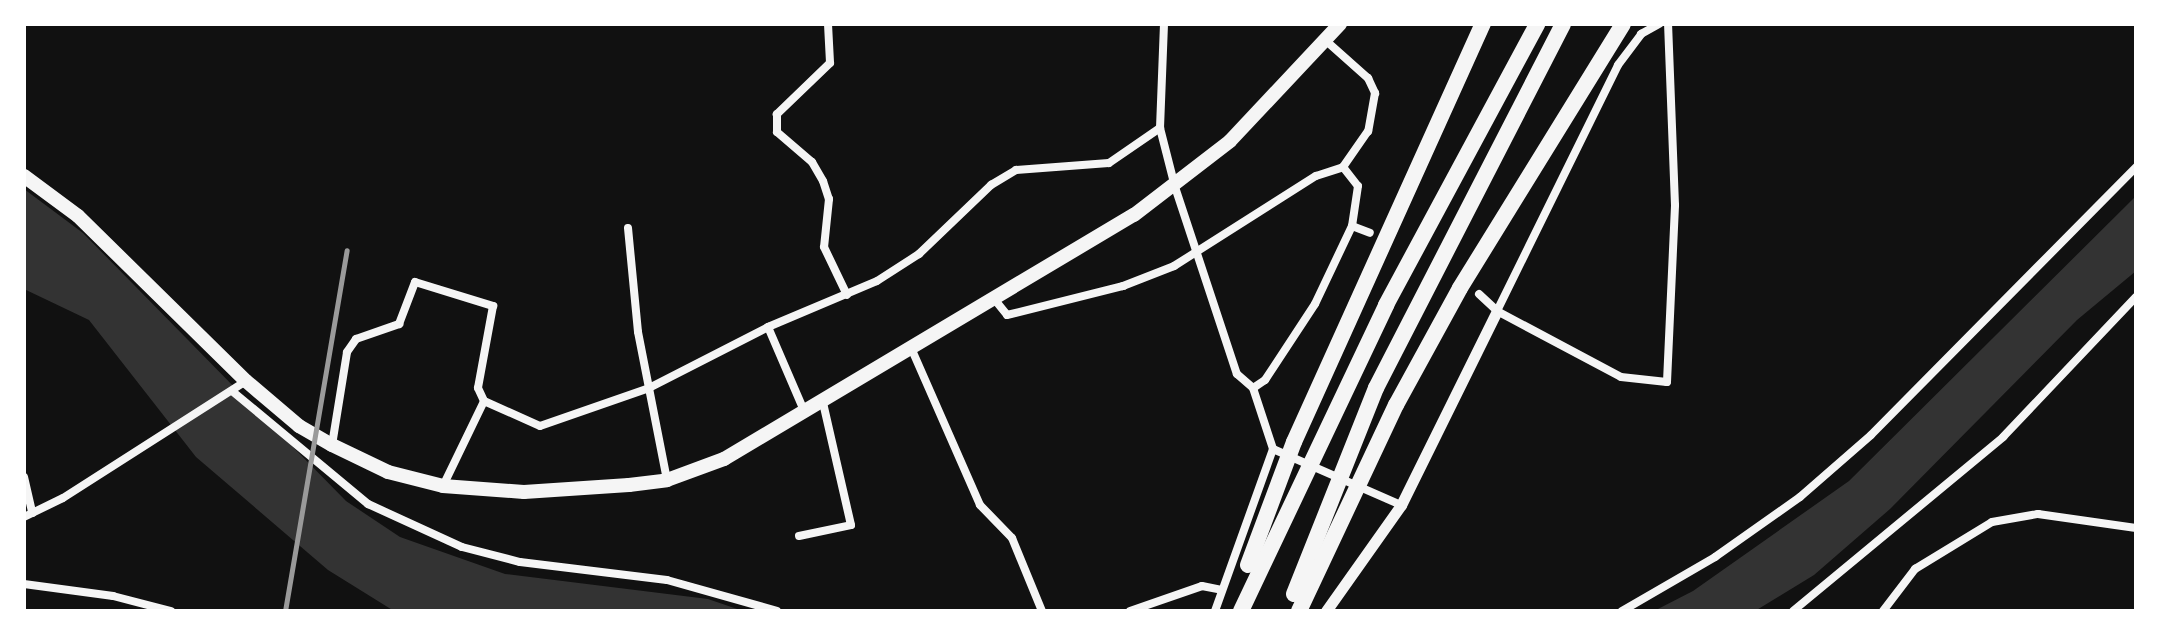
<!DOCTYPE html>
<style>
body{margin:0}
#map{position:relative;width:2160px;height:635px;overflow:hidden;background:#111;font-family:"Varela Round",sans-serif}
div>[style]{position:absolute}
.water>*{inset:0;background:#333}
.minor>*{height:8px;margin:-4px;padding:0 4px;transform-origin:4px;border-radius:4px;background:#f5f5f5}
.tertiary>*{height:11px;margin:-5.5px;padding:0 5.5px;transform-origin:5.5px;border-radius:5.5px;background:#f5f5f5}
.primary>*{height:14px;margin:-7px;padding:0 7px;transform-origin:7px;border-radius:7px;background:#f5f5f5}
.motorway>*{height:16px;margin:-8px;padding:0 8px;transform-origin:8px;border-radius:8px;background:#f5f5f5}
.rail>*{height:5px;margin:-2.5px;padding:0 2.5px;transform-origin:2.5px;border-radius:2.5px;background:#9a9a9a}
span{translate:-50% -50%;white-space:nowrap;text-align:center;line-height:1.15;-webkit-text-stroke:7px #fff;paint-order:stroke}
.frame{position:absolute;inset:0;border:26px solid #fff;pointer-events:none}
</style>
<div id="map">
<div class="water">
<i style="clip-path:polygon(24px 189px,83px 233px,346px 501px,400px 537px,505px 574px,708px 599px,743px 611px,394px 611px,328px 570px,196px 457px,89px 320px,24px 289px)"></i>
<i style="clip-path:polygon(2136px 196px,2136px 271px,2077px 320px,1890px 509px,1814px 575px,1755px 611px,1654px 611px,1693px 591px,1849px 481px)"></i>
</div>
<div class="minor">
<i style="left:828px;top:24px;width:39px;rotate:87deg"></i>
<i style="left:830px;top:63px;width:74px;rotate:136.1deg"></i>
<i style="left:777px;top:114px;width:18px;rotate:90deg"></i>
<i style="left:777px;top:132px;width:46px;rotate:40.6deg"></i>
<i style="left:812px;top:162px;width:22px;rotate:60deg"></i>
<i style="left:823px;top:181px;width:19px;rotate:72deg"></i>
<i style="left:829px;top:199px;width:48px;rotate:95.9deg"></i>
<i style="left:824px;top:247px;width:53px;rotate:64.4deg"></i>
<i style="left:1164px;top:24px;width:104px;rotate:92.2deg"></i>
<i style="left:1160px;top:128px;width:61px;rotate:75.7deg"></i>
<i style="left:1175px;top:187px;width:197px;rotate:71.7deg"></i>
<i style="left:1237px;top:374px;width:21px;rotate:41deg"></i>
<i style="left:1253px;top:388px;width:64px;rotate:71.8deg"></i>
<i style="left:1273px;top:449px;width:172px;rotate:109.7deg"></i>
<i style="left:1324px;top:39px;width:59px;rotate:41.6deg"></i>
<i style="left:1368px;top:78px;width:17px;rotate:65deg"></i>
<i style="left:1375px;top:93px;width:39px;rotate:100deg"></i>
<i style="left:1368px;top:131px;width:44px;rotate:124.8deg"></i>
<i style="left:1352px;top:226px;width:19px;rotate:21deg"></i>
<i style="left:628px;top:228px;width:104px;rotate:84.5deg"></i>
<i style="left:638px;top:332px;width:151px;rotate:78.9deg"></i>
<i style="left:1479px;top:294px;width:25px;rotate:43deg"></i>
<i style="left:1497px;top:311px;width:140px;rotate:28deg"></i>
<i style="left:1621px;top:377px;width:46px;rotate:6.2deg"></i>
<i style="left:1667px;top:382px;width:177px;rotate:-87.4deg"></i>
<i style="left:1675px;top:205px;width:181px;rotate:-92.2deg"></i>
<i style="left:995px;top:300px;width:19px;rotate:51deg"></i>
<i style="left:1007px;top:315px;width:120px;rotate:-14deg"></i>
<i style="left:1123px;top:286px;width:55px;rotate:-21.4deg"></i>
<i style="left:1174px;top:266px;width:168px;rotate:-32.4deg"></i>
<i style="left:1316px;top:176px;width:28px;rotate:-18deg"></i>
<i style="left:1343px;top:167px;width:24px;rotate:52deg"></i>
<i style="left:1358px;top:186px;width:40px;rotate:98.5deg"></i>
<i style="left:1352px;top:226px;width:86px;rotate:115.4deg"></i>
<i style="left:1315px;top:304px;width:91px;rotate:123.3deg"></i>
<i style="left:1265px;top:380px;width:14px;rotate:146deg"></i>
<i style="left:1497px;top:311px;width:274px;rotate:-63.8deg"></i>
<i style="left:1618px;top:65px;width:39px;rotate:-53deg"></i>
<i style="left:1641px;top:34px;width:21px;rotate:-29deg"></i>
<i style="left:768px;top:327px;width:94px;rotate:66.7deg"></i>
<i style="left:912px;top:350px;width:169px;rotate:66.3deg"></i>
<i style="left:980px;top:505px;width:46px;rotate:45.9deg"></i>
<i style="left:1012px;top:538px;width:79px;rotate:67.7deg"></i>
<i style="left:232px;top:391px;width:177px;rotate:39.7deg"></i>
<i style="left:368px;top:504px;width:103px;rotate:24.6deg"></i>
<i style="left:462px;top:547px;width:60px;rotate:14.5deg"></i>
<i style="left:520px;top:562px;width:148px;rotate:7deg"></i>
<i style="left:667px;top:580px;width:114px;rotate:15.7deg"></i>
<i style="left:332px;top:445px;width:94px;rotate:-80.8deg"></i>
<i style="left:347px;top:352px;width:16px;rotate:-55deg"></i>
<i style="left:356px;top:339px;width:46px;rotate:-19.2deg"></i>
<i style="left:399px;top:324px;width:45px;rotate:-69.1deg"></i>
<i style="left:415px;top:282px;width:82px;rotate:17.1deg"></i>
<i style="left:493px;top:306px;width:83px;rotate:100.4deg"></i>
<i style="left:478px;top:388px;width:14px;rotate:65deg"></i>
<i style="left:484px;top:401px;width:61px;rotate:24.1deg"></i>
<i style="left:540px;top:426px;width:115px;rotate:-19.2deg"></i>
<i style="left:649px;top:388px;width:134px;rotate:-27.1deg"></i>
<i style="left:768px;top:327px;width:118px;rotate:-22.9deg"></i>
<i style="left:877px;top:281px;width:50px;rotate:-32.7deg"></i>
<i style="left:919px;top:254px;width:100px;rotate:-43.8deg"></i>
<i style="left:991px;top:185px;width:29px;rotate:-31deg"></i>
<i style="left:1016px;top:170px;width:93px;rotate:-4.3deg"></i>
<i style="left:1109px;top:163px;width:62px;rotate:-34.5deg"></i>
<i style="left:1273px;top:449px;width:140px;rotate:23.6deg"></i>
<i style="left:24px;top:477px;width:37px;rotate:77deg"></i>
<i style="left:443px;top:486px;width:94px;rotate:-64.2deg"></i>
<i style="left:24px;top:517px;width:43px;rotate:-26deg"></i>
<i style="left:63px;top:498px;width:217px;rotate:-32.6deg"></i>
<i style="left:799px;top:536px;width:53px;rotate:-11.9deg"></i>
<i style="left:851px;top:525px;width:125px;rotate:-102.9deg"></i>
<i style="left:24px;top:584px;width:90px;rotate:7.7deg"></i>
<i style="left:113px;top:596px;width:60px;rotate:14.5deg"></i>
<i style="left:1130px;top:611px;width:76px;rotate:-19.1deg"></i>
<i style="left:1202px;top:586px;width:20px;rotate:11deg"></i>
<i style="left:1622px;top:611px;width:108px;rotate:-30.1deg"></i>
<i style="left:1715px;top:557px;width:104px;rotate:-35.2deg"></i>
<i style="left:1800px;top:497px;width:94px;rotate:-41.1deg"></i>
<i style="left:1871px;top:435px;width:377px;rotate:-45.3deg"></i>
<i style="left:1793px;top:611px;width:273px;rotate:-39.6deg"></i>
<i style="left:2003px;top:437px;width:193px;rotate:-46.5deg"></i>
<i style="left:1883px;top:611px;width:53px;rotate:-52.7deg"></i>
<i style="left:1915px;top:569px;width:90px;rotate:-31.4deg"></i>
<i style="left:1992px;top:522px;width:47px;rotate:-9.9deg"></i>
<i style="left:2038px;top:514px;width:99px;rotate:8.1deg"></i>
</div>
<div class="tertiary">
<i style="left:1326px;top:611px;width:130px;rotate:-54.7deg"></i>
<i style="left:1401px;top:505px;width:216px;rotate:-63.7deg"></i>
</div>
<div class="primary">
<i style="left:24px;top:176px;width:67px;rotate:36.5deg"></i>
<i style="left:78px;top:216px;width:235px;rotate:44.5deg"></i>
<i style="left:246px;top:381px;width:70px;rotate:40.3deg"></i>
<i style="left:299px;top:426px;width:38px;rotate:30deg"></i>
<i style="left:332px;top:445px;width:62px;rotate:25.7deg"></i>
<i style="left:388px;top:472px;width:57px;rotate:14.3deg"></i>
<i style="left:443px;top:486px;width:81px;rotate:4.2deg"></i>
<i style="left:524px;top:492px;width:105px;rotate:-3.8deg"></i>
<i style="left:629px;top:485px;width:38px;rotate:-7deg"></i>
<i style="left:667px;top:480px;width:61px;rotate:-20.2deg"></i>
<i style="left:724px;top:459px;width:477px;rotate:-30.8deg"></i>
<i style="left:1134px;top:215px;width:121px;rotate:-37.6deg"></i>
<i style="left:1230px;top:141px;width:161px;rotate:-46.8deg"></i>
</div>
<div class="motorway">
<i style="left:1248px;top:565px;width:131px;rotate:-69.5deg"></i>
<i style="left:1294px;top:442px;width:459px;rotate:-65.7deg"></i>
<i style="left:1294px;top:594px;width:222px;rotate:-68.3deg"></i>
<i style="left:1376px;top:388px;width:409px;rotate:-62.8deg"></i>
<i style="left:1241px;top:611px;width:339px;rotate:-64.6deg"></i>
<i style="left:1386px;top:305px;width:319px;rotate:-61.7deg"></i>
<i style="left:1299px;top:611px;width:228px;rotate:-64.8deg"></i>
<i style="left:1396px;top:405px;width:133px;rotate:-61.3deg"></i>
<i style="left:1460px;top:288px;width:310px;rotate:-58.3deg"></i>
</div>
<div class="rail">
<i style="left:285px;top:611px;width:366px;rotate:-80.3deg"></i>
</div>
<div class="frame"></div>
</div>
